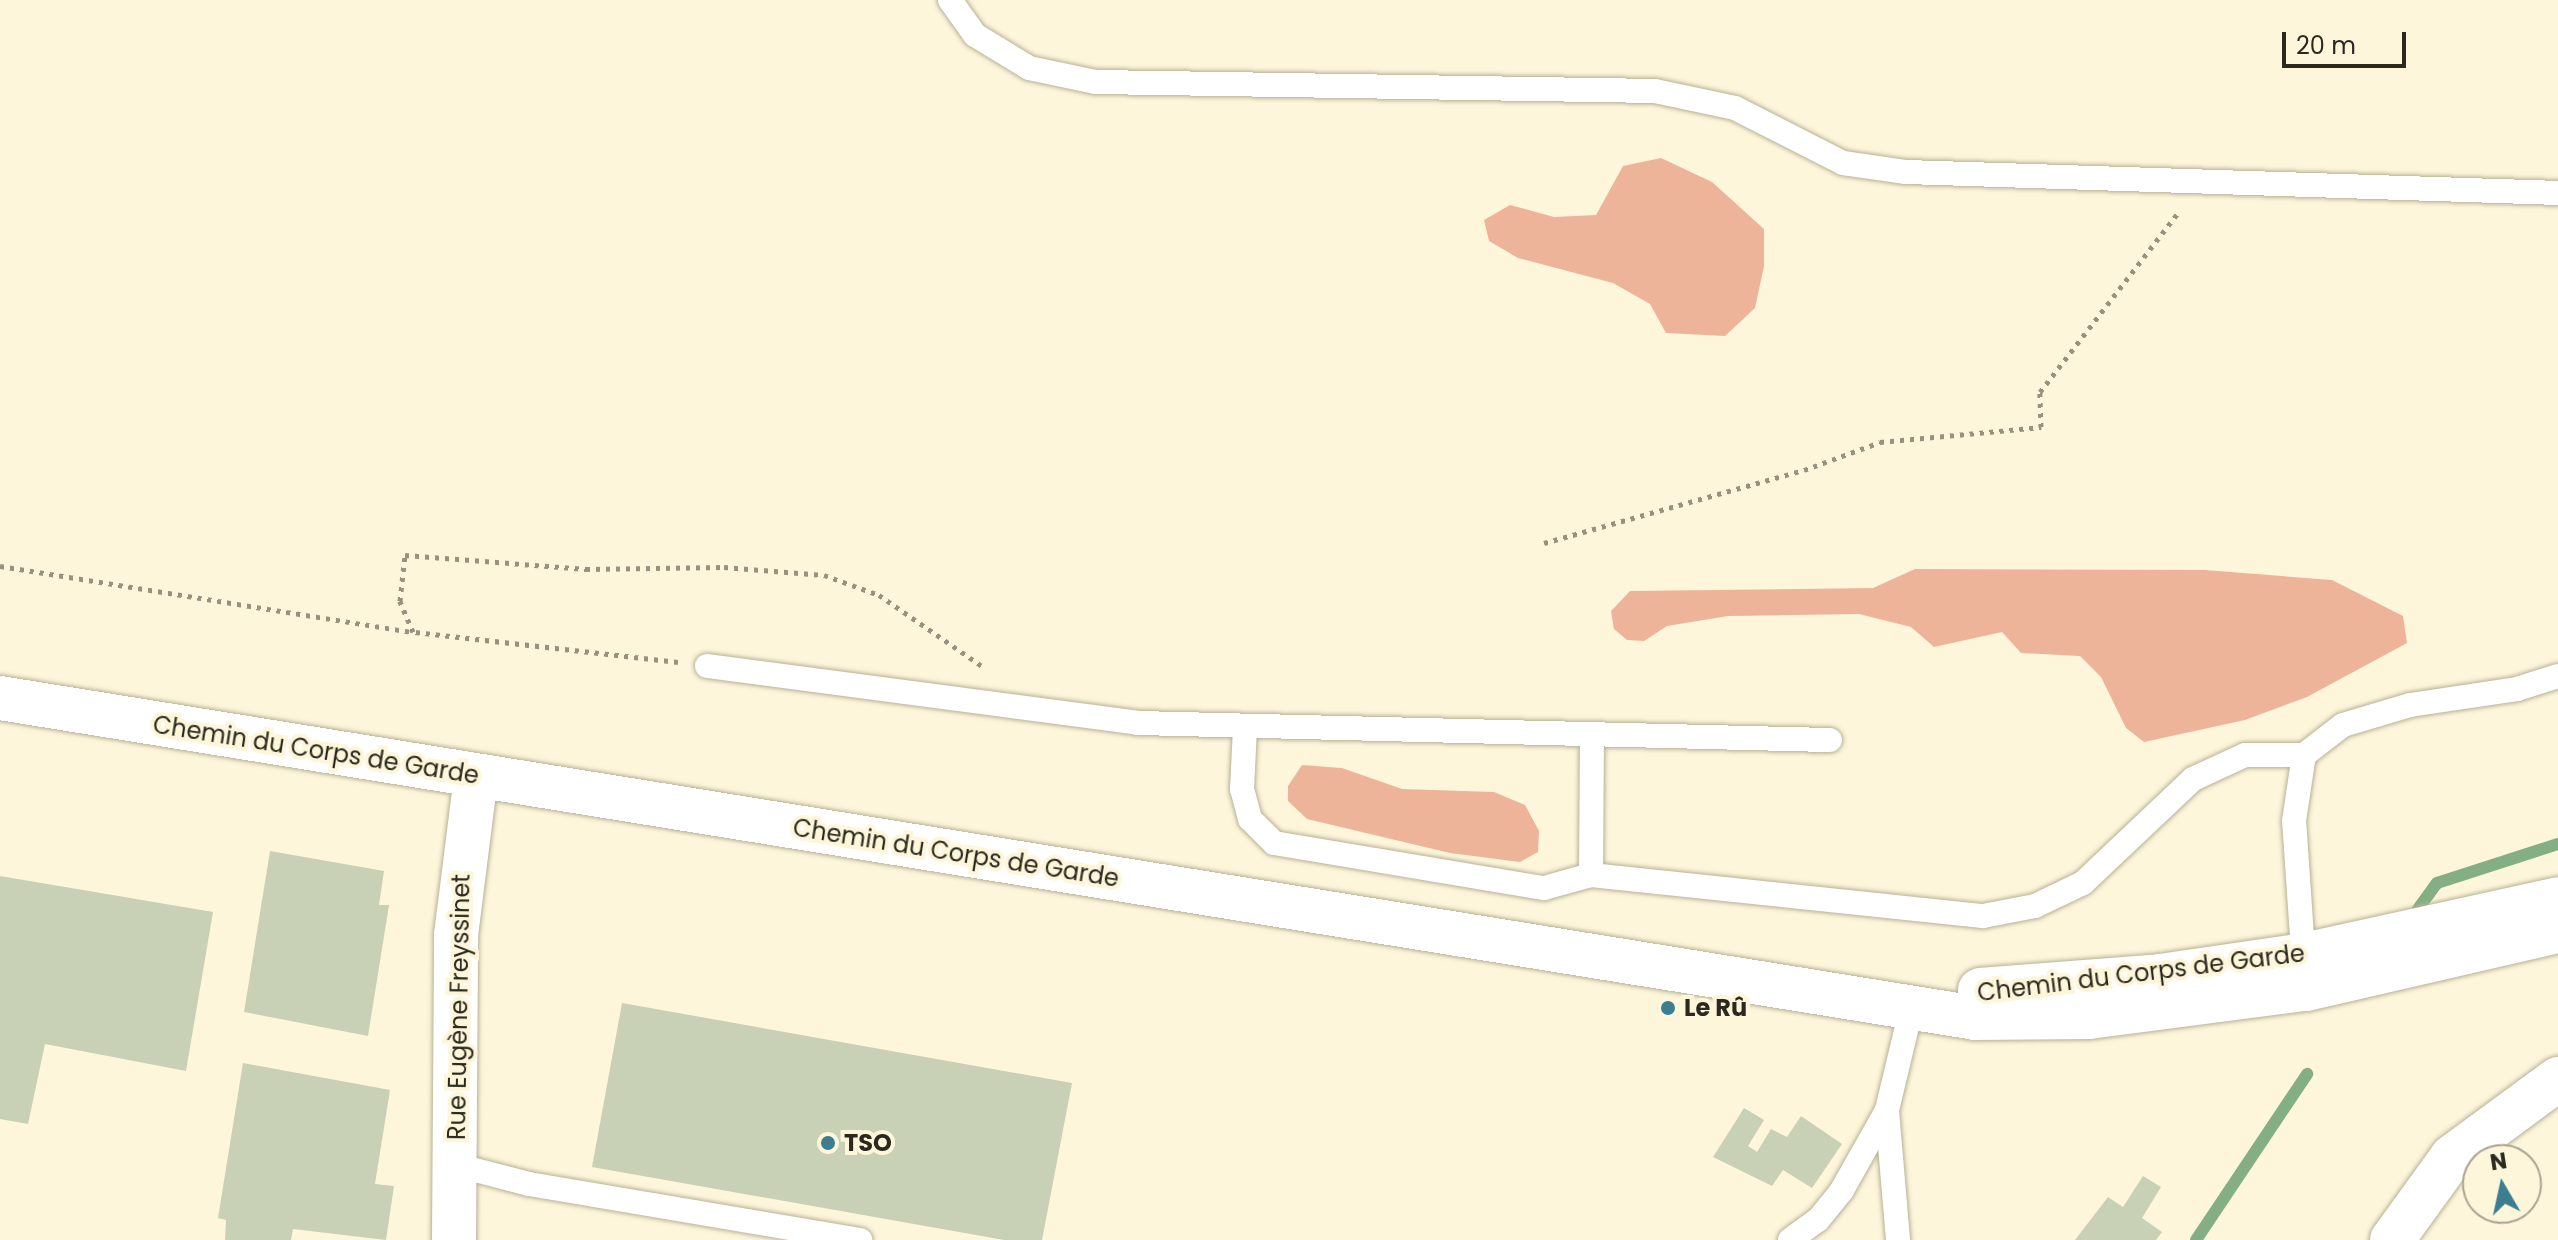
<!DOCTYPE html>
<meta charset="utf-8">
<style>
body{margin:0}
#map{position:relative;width:2558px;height:1240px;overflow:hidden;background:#fdf6db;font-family:Poppins,sans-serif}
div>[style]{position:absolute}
.forest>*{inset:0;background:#edb499}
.stream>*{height:12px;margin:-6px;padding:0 6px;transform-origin:6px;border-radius:6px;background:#84af85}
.building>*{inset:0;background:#c8d0b5}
.path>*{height:5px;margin-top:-2.5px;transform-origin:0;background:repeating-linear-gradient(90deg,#97927f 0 4px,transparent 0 10px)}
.roads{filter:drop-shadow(0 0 2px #b7b197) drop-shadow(0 0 2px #b7b197)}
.lane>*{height:24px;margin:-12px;padding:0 12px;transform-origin:12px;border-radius:12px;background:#fff}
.street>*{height:44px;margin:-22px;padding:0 22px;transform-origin:22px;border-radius:22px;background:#fff}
.secondary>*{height:44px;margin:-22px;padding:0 22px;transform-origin:22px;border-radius:22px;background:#fff}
.dots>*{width:22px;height:22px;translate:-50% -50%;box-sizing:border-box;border:4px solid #fdf6db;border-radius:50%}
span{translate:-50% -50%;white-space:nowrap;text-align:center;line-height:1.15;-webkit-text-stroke:8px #fdf6db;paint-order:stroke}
.street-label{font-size:24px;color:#2b291e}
.poi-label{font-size:24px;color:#2b291e;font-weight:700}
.left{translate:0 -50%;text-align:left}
.north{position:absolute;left:2462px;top:1144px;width:80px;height:80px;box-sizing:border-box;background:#fdf6db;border:2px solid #a9a48f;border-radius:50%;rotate:351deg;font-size:22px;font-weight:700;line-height:32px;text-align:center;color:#2b291e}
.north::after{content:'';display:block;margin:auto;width:28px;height:36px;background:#3c7d8f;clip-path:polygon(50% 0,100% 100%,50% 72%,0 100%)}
.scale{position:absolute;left:2282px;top:32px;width:124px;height:36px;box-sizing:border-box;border:4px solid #2b291e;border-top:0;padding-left:10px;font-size:24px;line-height:28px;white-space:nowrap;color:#2b291e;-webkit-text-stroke:6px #fdf6db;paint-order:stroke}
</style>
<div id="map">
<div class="forest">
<i style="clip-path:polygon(1661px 158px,1712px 182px,1764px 229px,1764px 266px,1755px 308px,1725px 336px,1666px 333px,1650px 304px,1613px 283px,1518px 258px,1489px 241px,1484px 220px,1510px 205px,1554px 217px,1596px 215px,1623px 166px)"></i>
<i style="clip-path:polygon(1915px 569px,2205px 570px,2332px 580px,2403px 616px,2407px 643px,2307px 697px,2245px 720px,2144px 742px,2126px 728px,2101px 677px,2080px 656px,2021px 653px,2002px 632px,1934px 647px,1911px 627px,1859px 614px,1728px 616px,1667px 626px,1644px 641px,1627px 640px,1614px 629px,1611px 611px,1630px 591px,1873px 588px)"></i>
<i style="clip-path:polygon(1302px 765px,1342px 768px,1402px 789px,1494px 792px,1525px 805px,1539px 831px,1538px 852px,1520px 862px,1450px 853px,1307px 819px,1288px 801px,1288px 786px)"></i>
</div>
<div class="stream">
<i style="left:2418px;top:909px;width:32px;rotate:-54deg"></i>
<i style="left:2437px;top:883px;width:127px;rotate:-17.9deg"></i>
<i style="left:2196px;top:1240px;width:200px;rotate:-56.2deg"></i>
</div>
<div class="building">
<i style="clip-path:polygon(270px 851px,384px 871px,379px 905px,389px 905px,368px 1036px,244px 1012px)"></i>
<i style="clip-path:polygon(0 876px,213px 912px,186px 1071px,45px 1044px,28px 1124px,0 1119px)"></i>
<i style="clip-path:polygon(622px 1003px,1072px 1083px,1042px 1240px,1004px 1240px,592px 1167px)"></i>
<i style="clip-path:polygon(243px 1063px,390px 1090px,375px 1184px,394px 1186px,386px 1240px,293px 1229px,291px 1240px,225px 1240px,226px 1220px,218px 1218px)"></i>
<i style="clip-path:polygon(1744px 1108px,1764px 1120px,1748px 1146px,1757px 1152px,1771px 1129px,1787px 1137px,1801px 1116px,1842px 1144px,1812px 1188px,1783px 1170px,1772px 1186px,1713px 1157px)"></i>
<i style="clip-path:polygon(2143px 1176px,2161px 1187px,2142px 1218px,2162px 1232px,2156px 1240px,2075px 1240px,2108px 1197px,2123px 1207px)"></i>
</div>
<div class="path">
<i style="left:1544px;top:543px;width:270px;rotate:-15.7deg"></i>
<i style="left:1804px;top:470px;width:81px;rotate:-20.2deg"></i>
<i style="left:1880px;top:442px;width:162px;rotate:-5.3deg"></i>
<i style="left:2041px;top:427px;width:35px;rotate:-92deg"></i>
<i style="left:2040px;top:392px;width:226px;rotate:-52.4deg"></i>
<i style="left:0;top:566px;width:418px;rotate:9.1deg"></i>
<i style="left:678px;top:662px;width:267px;rotate:-173.5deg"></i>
<i style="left:413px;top:632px;width:34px;rotate:-113deg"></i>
<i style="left:400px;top:601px;width:46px;rotate:-83.8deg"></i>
<i style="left:405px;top:555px;width:182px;rotate:4.4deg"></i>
<i style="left:586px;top:569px;width:138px;rotate:-0.8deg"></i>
<i style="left:724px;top:567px;width:100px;rotate:4.6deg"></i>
<i style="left:824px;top:575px;width:59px;rotate:20deg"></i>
<i style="left:879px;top:595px;width:129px;rotate:34.6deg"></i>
</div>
<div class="roads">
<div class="lane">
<i style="left:950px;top:0;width:43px;rotate:54.5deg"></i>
<i style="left:975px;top:35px;width:63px;rotate:31.4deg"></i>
<i style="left:1029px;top:68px;width:68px;rotate:11.8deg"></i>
<i style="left:1096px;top:82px;width:559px;rotate:0.92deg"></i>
<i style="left:1655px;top:91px;width:82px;rotate:12deg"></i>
<i style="left:1735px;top:108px;width:121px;rotate:27deg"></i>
<i style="left:1843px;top:163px;width:64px;rotate:8.1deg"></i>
<i style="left:1906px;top:172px;width:652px;rotate:1.84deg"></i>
<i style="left:707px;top:666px;width:435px;rotate:7.5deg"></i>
<i style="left:1138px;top:723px;width:692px;rotate:1.41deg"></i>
<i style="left:1245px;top:728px;width:61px;rotate:92.8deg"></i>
<i style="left:1242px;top:789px;width:31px;rotate:75deg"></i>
<i style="left:1250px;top:819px;width:34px;rotate:45deg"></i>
<i style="left:1274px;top:843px;width:274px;rotate:9.5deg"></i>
<i style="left:1544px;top:888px;width:49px;rotate:-15.5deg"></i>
<i style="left:1592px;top:735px;width:140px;rotate:90.4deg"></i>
<i style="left:1591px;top:875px;width:394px;rotate:6deg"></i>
<i style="left:1983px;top:916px;width:53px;rotate:-10.9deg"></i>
<i style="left:2035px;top:906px;width:53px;rotate:-25.6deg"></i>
<i style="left:2083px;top:883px;width:151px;rotate:-43.4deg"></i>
<i style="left:2193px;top:779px;width:57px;rotate:-24.8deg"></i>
<i style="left:2245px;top:755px;width:59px"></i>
<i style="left:2304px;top:966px;width:145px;rotate:-93.9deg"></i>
<i style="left:2294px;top:821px;width:67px;rotate:-81.4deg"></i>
<i style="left:2304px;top:755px;width:49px;rotate:-37.6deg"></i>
<i style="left:2343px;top:725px;width:70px;rotate:-16.6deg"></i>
<i style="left:2410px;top:705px;width:108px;rotate:-8.5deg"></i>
<i style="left:2517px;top:689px;width:43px;rotate:-17.6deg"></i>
<i style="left:1887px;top:1111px;width:129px;rotate:85.1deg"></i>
<i style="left:456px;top:1165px;width:75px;rotate:14.6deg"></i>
<i style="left:529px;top:1184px;width:336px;rotate:9.6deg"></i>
<i style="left:1790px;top:1240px;width:34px;rotate:-36deg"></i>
<i style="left:1818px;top:1220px;width:38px;rotate:-51deg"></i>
<i style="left:1842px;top:1190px;width:92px;rotate:-60.6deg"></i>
<i style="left:1887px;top:1110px;width:107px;rotate:-76.5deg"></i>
</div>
<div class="street">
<i style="left:454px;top:1240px;width:305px;rotate:-89.6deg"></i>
<i style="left:456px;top:935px;width:160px;rotate:-82.8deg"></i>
<i style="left:2392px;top:1240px;width:102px;rotate:-54.1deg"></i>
<i style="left:2452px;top:1157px;width:132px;rotate:-36.3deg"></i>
</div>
<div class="secondary">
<i style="left:0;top:698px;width:2001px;rotate:9.2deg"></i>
<i style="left:1975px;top:1018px;width:114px;rotate:-0.5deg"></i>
<i style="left:2089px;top:1017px;width:219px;rotate:-7.4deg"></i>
<i style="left:2306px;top:989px;width:259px;rotate:-13deg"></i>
<i style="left:1980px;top:990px;width:181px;rotate:-4.4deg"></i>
<i style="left:2160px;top:976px;width:146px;rotate:-8.3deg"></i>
<i style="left:2304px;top:955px;width:260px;rotate:-12.4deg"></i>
</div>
</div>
<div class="dots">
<i style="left:1668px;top:1008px;background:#3c7d8f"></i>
<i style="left:828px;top:1143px;background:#3c7d8f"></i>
</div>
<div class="street-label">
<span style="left:316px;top:750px;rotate:9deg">Chemin du Corps de Garde</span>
<span style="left:956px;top:853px;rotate:9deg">Chemin du Corps de Garde</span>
<span style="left:2141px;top:973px;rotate:-7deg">Chemin du Corps de Garde</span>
<span style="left:459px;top:1007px;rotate:-89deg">Rue Eugène Freyssinet</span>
</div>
<div class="poi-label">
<span class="left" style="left:1684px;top:1008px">Le Rû</span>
<span class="left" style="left:844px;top:1143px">TSO</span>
</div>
<div class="north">N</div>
<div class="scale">20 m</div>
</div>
